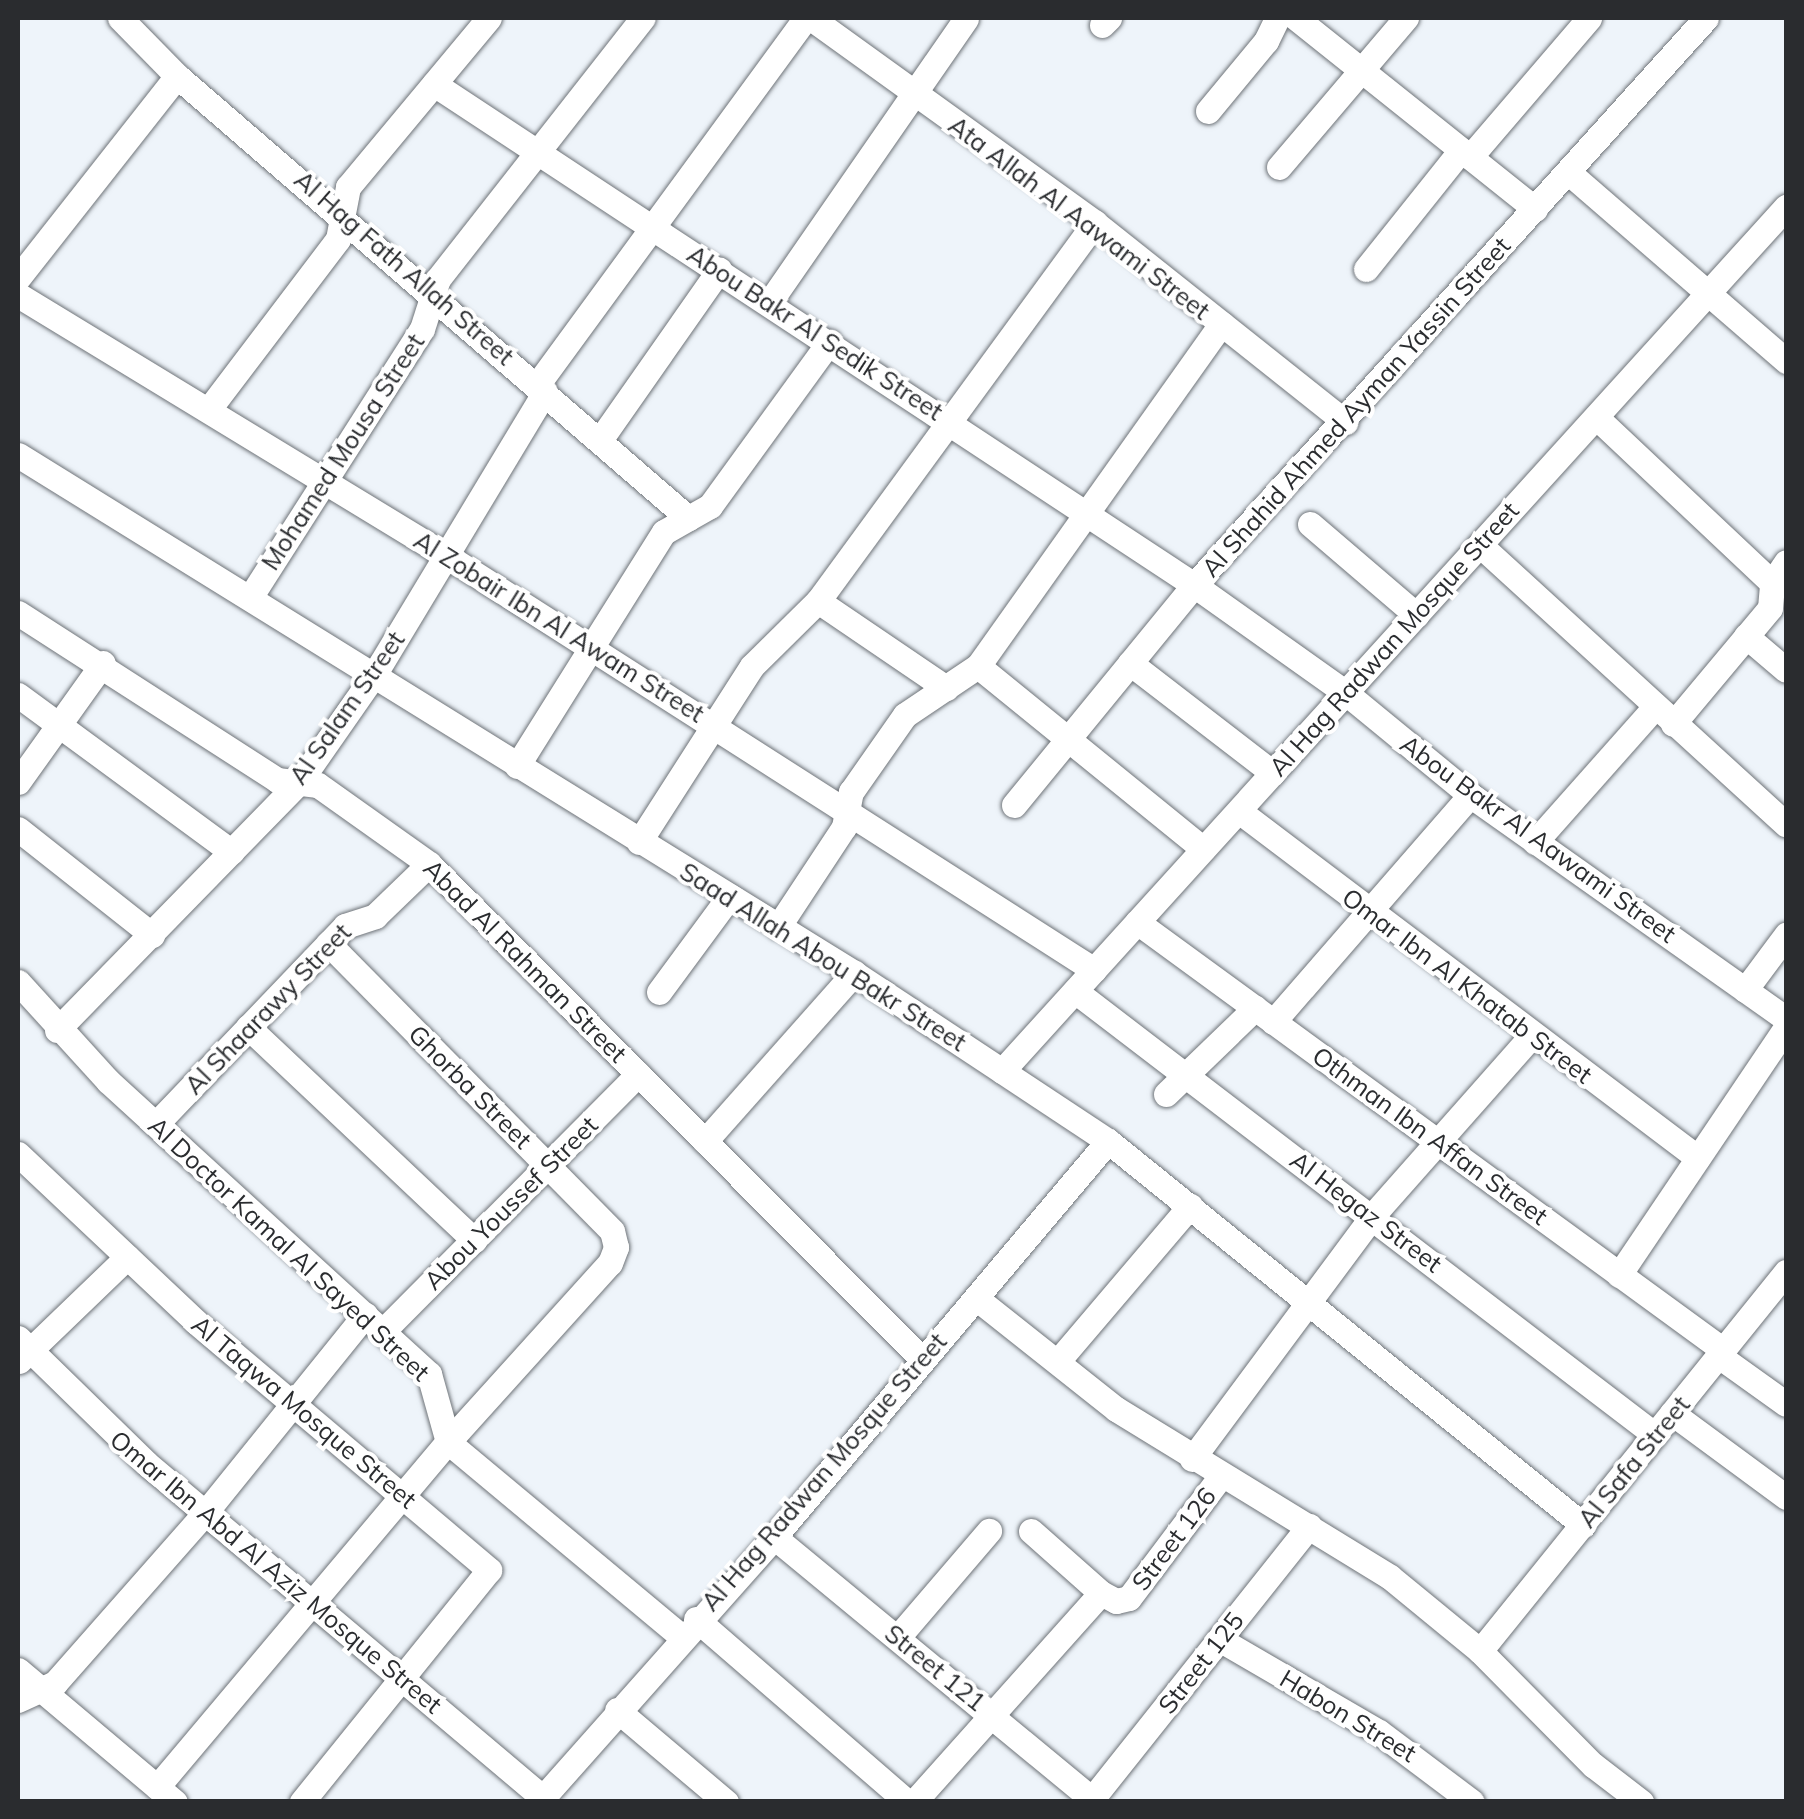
<!DOCTYPE html>
<style>
body{margin:0}
#map{position:relative;width:1804px;height:1819px;overflow:hidden;background:#eef4fa;font-family:Mulish,sans-serif}
div>[style]{position:absolute}
.roads{filter:drop-shadow(0 0 2px #6e7378) drop-shadow(0 0 2px #6e7378)}
.minor>*{height:25px;margin:-12.5px;padding:0 12.5px;transform-origin:12.5px;border-radius:12.5px;background:#fff}
span{translate:-50% -50%;white-space:nowrap;text-align:center;line-height:1.15;-webkit-text-stroke:8px #fff;paint-order:stroke}
.street-label{font-size:25px;color:#2a2c2f}
.frame{position:absolute;inset:0;border:20px solid #2a2c2f;pointer-events:none}
</style>
<div id="map">
<div class="roads">
<div class="minor">
<i style="left:120px;top:18px;width:81px;rotate:45.5deg"></i>
<i style="left:177px;top:76px;width:676px;rotate:40.86deg"></i>
<i style="left:811px;top:18px;width:350px;rotate:35.8deg"></i>
<i style="left:1095px;top:223px;width:320px;rotate:38.5deg"></i>
<i style="left:1296px;top:18px;width:306px;rotate:38.6deg"></i>
<i style="left:1102px;top:25px;width:10px;rotate:-45deg"></i>
<i style="left:434px;top:84px;width:910px;rotate:33.39deg"></i>
<i style="left:1194px;top:585px;width:186px;rotate:35.4deg"></i>
<i style="left:1346px;top:693px;width:161px;rotate:39.4deg"></i>
<i style="left:1470px;top:795px;width:387px;rotate:35.3deg"></i>
<i style="left:1208px;top:111px;width:91px;rotate:-50.4deg"></i>
<i style="left:1266px;top:41px;width:25px;rotate:-64deg"></i>
<i style="left:1470px;top:157px;width:183px;rotate:-49.4deg"></i>
<i style="left:1279px;top:167px;width:196px;rotate:-49.6deg"></i>
<i style="left:1568px;top:172px;width:289px;rotate:40.9deg"></i>
<i style="left:1366px;top:269px;width:152px;rotate:-51.4deg"></i>
<i style="left:18px;top:278px;width:257px;rotate:-51.8deg"></i>
<i style="left:18px;top:295px;width:502px;rotate:31.32deg"></i>
<i style="left:447px;top:556px;width:768px;rotate:32.61deg"></i>
<i style="left:769px;top:303px;width:346px;rotate:-55.3deg"></i>
<i style="left:537px;top:385px;width:455px;rotate:-53.8deg"></i>
<i style="left:209px;top:409px;width:213px;rotate:-52.8deg"></i>
<i style="left:338px;top:239px;width:53px;rotate:-79.1deg"></i>
<i style="left:348px;top:187px;width:220px;rotate:-50.2deg"></i>
<i style="left:1596px;top:417px;width:242px;rotate:43.3deg"></i>
<i style="left:600px;top:440px;width:208px;rotate:-55deg"></i>
<i style="left:18px;top:455px;width:983px;rotate:31.78deg"></i>
<i style="left:854px;top:973px;width:305px;rotate:33.5deg"></i>
<i style="left:1108px;top:1141px;width:611px;rotate:38.95deg"></i>
<i style="left:1310px;top:524px;width:140px;rotate:40.6deg"></i>
<i style="left:1480px;top:545px;width:414px;rotate:42.4deg"></i>
<i style="left:251px;top:596px;width:317px;rotate:-57.4deg"></i>
<i style="left:422px;top:329px;width:52px;rotate:-72.3deg"></i>
<i style="left:438px;top:279px;width:332px;rotate:-51.9deg"></i>
<i style="left:818px;top:601px;width:155px;rotate:34.2deg"></i>
<i style="left:18px;top:613px;width:308px;rotate:32.8deg"></i>
<i style="left:277px;top:780px;width:41px;rotate:7deg"></i>
<i style="left:318px;top:785px;width:136px;rotate:35.4deg"></i>
<i style="left:429px;top:864px;width:700px;rotate:45.12deg"></i>
<i style="left:1746px;top:636px;width:52px;rotate:40.4deg"></i>
<i style="left:1130px;top:663px;width:180px;rotate:37.6deg"></i>
<i style="left:978px;top:666px;width:290px;rotate:39.1deg"></i>
<i style="left:18px;top:695px;width:265px;rotate:36.3deg"></i>
<i style="left:1673px;top:724px;width:151px;rotate:-50.1deg"></i>
<i style="left:1770px;top:608px;width:25px;rotate:-85deg"></i>
<i style="left:1772px;top:583px;width:25px;rotate:-56deg"></i>
<i style="left:517px;top:766px;width:276px;rotate:-57.9deg"></i>
<i style="left:664px;top:532px;width:53px;rotate:-29.5deg"></i>
<i style="left:710px;top:506px;width:203px;rotate:-54deg"></i>
<i style="left:18px;top:782px;width:146px;rotate:-54.5deg"></i>
<i style="left:1014px;top:805px;width:284px;rotate:-50.7deg"></i>
<i style="left:1194px;top:585px;width:764px;rotate:-47.92deg"></i>
<i style="left:1239px;top:811px;width:575px;rotate:37.09deg"></i>
<i style="left:18px;top:829px;width:171px;rotate:38.3deg"></i>
<i style="left:639px;top:842px;width:209px;rotate:-57.3deg"></i>
<i style="left:752px;top:666px;width:93px;rotate:-44.6deg"></i>
<i style="left:818px;top:601px;width:469px;rotate:-53.8deg"></i>
<i style="left:1535px;top:842px;width:181px;rotate:-48.4deg"></i>
<i style="left:1137px;top:922px;width:726px;rotate:36.14deg"></i>
<i style="left:778px;top:927px;width:120px;rotate:-56.6deg"></i>
<i style="left:844px;top:827px;width:36px;rotate:-79deg"></i>
<i style="left:851px;top:792px;width:94px;rotate:-55deg"></i>
<i style="left:905px;top:715px;width:88px;rotate:-33.9deg"></i>
<i style="left:978px;top:666px;width:420px;rotate:-54.6deg"></i>
<i style="left:18px;top:982px;width:134px;rotate:47.7deg"></i>
<i style="left:108px;top:1081px;width:435px;rotate:42.4deg"></i>
<i style="left:429px;top:1374px;width:71px;rotate:74.4deg"></i>
<i style="left:448px;top:1442px;width:302px;rotate:39.8deg"></i>
<i style="left:1745px;top:990px;width:69px;rotate:-53.3deg"></i>
<i style="left:1075px;top:991px;width:730px;rotate:37.43deg"></i>
<i style="left:659px;top:992px;width:118px;rotate:-53.6deg"></i>
<i style="left:1273px;top:1022px;width:301px;rotate:-49deg"></i>
<i style="left:248px;top:1027px;width:311px;rotate:43.3deg"></i>
<i style="left:57px;top:1030px;width:348px;rotate:-45.7deg"></i>
<i style="left:300px;top:781px;width:129px;rotate:-55.1deg"></i>
<i style="left:374px;top:675px;width:331px;rotate:-58.9deg"></i>
<i style="left:1002px;top:1071px;width:1167px;rotate:-47.78deg"></i>
<i style="left:1166px;top:1094px;width:124px;rotate:-44deg"></i>
<i style="left:156px;top:1124px;width:274px;rotate:-46.3deg"></i>
<i style="left:345px;top:926px;width:32px;rotate:-18deg"></i>
<i style="left:375px;top:916px;width:75px;rotate:-43.9deg"></i>
<i style="left:705px;top:1141px;width:225px;rotate:-48.4deg"></i>
<i style="left:18px;top:1154px;width:245px;rotate:43.3deg"></i>
<i style="left:196px;top:1322px;width:384px;rotate:40.2deg"></i>
<i style="left:489px;top:1570px;width:298px;rotate:128.9deg"></i>
<i style="left:1619px;top:1275px;width:299px;rotate:-56deg"></i>
<i style="left:976px;top:1298px;width:179px;rotate:38.4deg"></i>
<i style="left:1116px;top:1409px;width:321px;rotate:31.5deg"></i>
<i style="left:1390px;top:1577px;width:117px;rotate:39.4deg"></i>
<i style="left:1480px;top:1651px;width:161px;rotate:45.3deg"></i>
<i style="left:1593px;top:1765px;width:61px;rotate:37.6deg"></i>
<i style="left:383px;top:1331px;width:362px;rotate:-45.2deg"></i>
<i style="left:18px;top:1338px;width:179px;rotate:44.3deg"></i>
<i style="left:146px;top:1463px;width:518px;rotate:40.15deg"></i>
<i style="left:1719px;top:1356px;width:82px;rotate:35.6deg"></i>
<i style="left:19px;top:1361px;width:150px;rotate:-43.9deg"></i>
<i style="left:1058px;top:1361px;width:204px;rotate:-49.6deg"></i>
<i style="left:1672px;top:1413px;width:142px;rotate:36.4deg"></i>
<i style="left:1192px;top:1459px;width:304px;rotate:-53.4deg"></i>
<i style="left:1373px;top:1215px;width:240px;rotate:-48.5deg"></i>
<i style="left:1031px;top:1531px;width:94px;rotate:41.5deg"></i>
<i style="left:1101px;top:1593px;width:17px;rotate:28deg"></i>
<i style="left:1116px;top:1601px;width:13px;rotate:-13deg"></i>
<i style="left:1129px;top:1598px;width:153px;rotate:-53deg"></i>
<i style="left:774px;top:1537px;width:416px;rotate:39.5deg"></i>
<i style="left:696px;top:1619px;width:279px;rotate:40.9deg"></i>
<i style="left:898px;top:1637px;width:140px;rotate:-49.4deg"></i>
<i style="left:1219px;top:1639px;width:185px;rotate:30.2deg"></i>
<i style="left:1379px;top:1732px;width:116px;rotate:37deg"></i>
<i style="left:1480px;top:1651px;width:487px;rotate:-51.1deg"></i>
<i style="left:18px;top:1670px;width:205px;rotate:40.1deg"></i>
<i style="left:18px;top:1700px;width:41px;rotate:-24.7deg"></i>
<i style="left:55px;top:1683px;width:227px;rotate:-48.6deg"></i>
<i style="left:205px;top:1513px;width:255px;rotate:-51.1deg"></i>
<i style="left:617px;top:1710px;width:143px;rotate:40.2deg"></i>
<i style="left:157px;top:1787px;width:451px;rotate:-49.9deg"></i>
<i style="left:448px;top:1442px;width:241px;rotate:-47.9deg"></i>
<i style="left:610px;top:1263px;width:17px;rotate:-69deg"></i>
<i style="left:616px;top:1247px;width:16px;rotate:-104deg"></i>
<i style="left:612px;top:1231px;width:404px;rotate:-134.6deg"></i>
<i style="left:1092px;top:1799px;width:349px;rotate:-51.5deg"></i>
<i style="left:539px;top:1802px;width:354px;rotate:-48.4deg"></i>
<i style="left:774px;top:1537px;width:518px;rotate:-49.85deg"></i>
<i style="left:914px;top:1802px;width:280px;rotate:-48.2deg"></i>
</div>
</div>
<div class="street-label">
<span style="left:1079px;top:218px;rotate:37deg">Ata Allah Al Aawami Street</span>
<span style="left:404px;top:268px;rotate:41deg">Al Hag Fath Allah Street</span>
<span style="left:815px;top:333px;rotate:33deg">Abou Bakr Al Sedik Street</span>
<span style="left:1356px;top:407px;rotate:-48deg">Al Shahid Ahmed Ayman Yassin Street</span>
<span style="left:343px;top:452px;rotate:-57deg">Mohamed Mousa Street</span>
<span style="left:559px;top:627px;rotate:32deg">Al Zobair Ibn Al Awam Street</span>
<span style="left:1394px;top:639px;rotate:-48deg">Al Hag Radwan Mosque Street</span>
<span style="left:347px;top:708px;rotate:-55deg">Al Salam Street</span>
<span style="left:1538px;top:839px;rotate:36deg">Abou Bakr Al Aawami Street</span>
<span style="left:823px;top:957px;rotate:32deg">Saad Allah Abou Bakr Street</span>
<span style="left:525px;top:961px;rotate:45deg">Abad Al Rahman Street</span>
<span style="left:1467px;top:986px;rotate:37deg">Omar Ibn Al Khatab Street</span>
<span style="left:268px;top:1009px;rotate:-46deg">Al Shaarawy Street</span>
<span style="left:470px;top:1087px;rotate:45deg">Ghorba Street</span>
<span style="left:1430px;top:1136px;rotate:36deg">Othman Ibn Affan Street</span>
<span style="left:511px;top:1203px;rotate:-45deg">Abou Youssef Street</span>
<span style="left:1366px;top:1212px;rotate:37deg">Al Hegaz Street</span>
<span style="left:289px;top:1249px;rotate:43deg">Al Doctor Kamal Al Sayed Street</span>
<span style="left:304px;top:1412px;rotate:40deg">Al Taqwa Mosque Street</span>
<span style="left:1634px;top:1462px;rotate:-51deg">Al Safa Street</span>
<span style="left:824px;top:1472px;rotate:-49deg">Al Hag Radwan Mosque Street</span>
<span style="left:1174px;top:1539px;rotate:-53deg">Street 126</span>
<span style="left:276px;top:1572px;rotate:40deg">Omar Ibn Abd Al Aziz Mosque Street</span>
<span style="left:1201px;top:1663px;rotate:-52deg">Street 125</span>
<span style="left:935px;top:1668px;rotate:39deg">Street 121</span>
<span style="left:1348px;top:1716px;rotate:31deg">Habon Street</span>
</div>
<div class="frame"></div>
</div>
